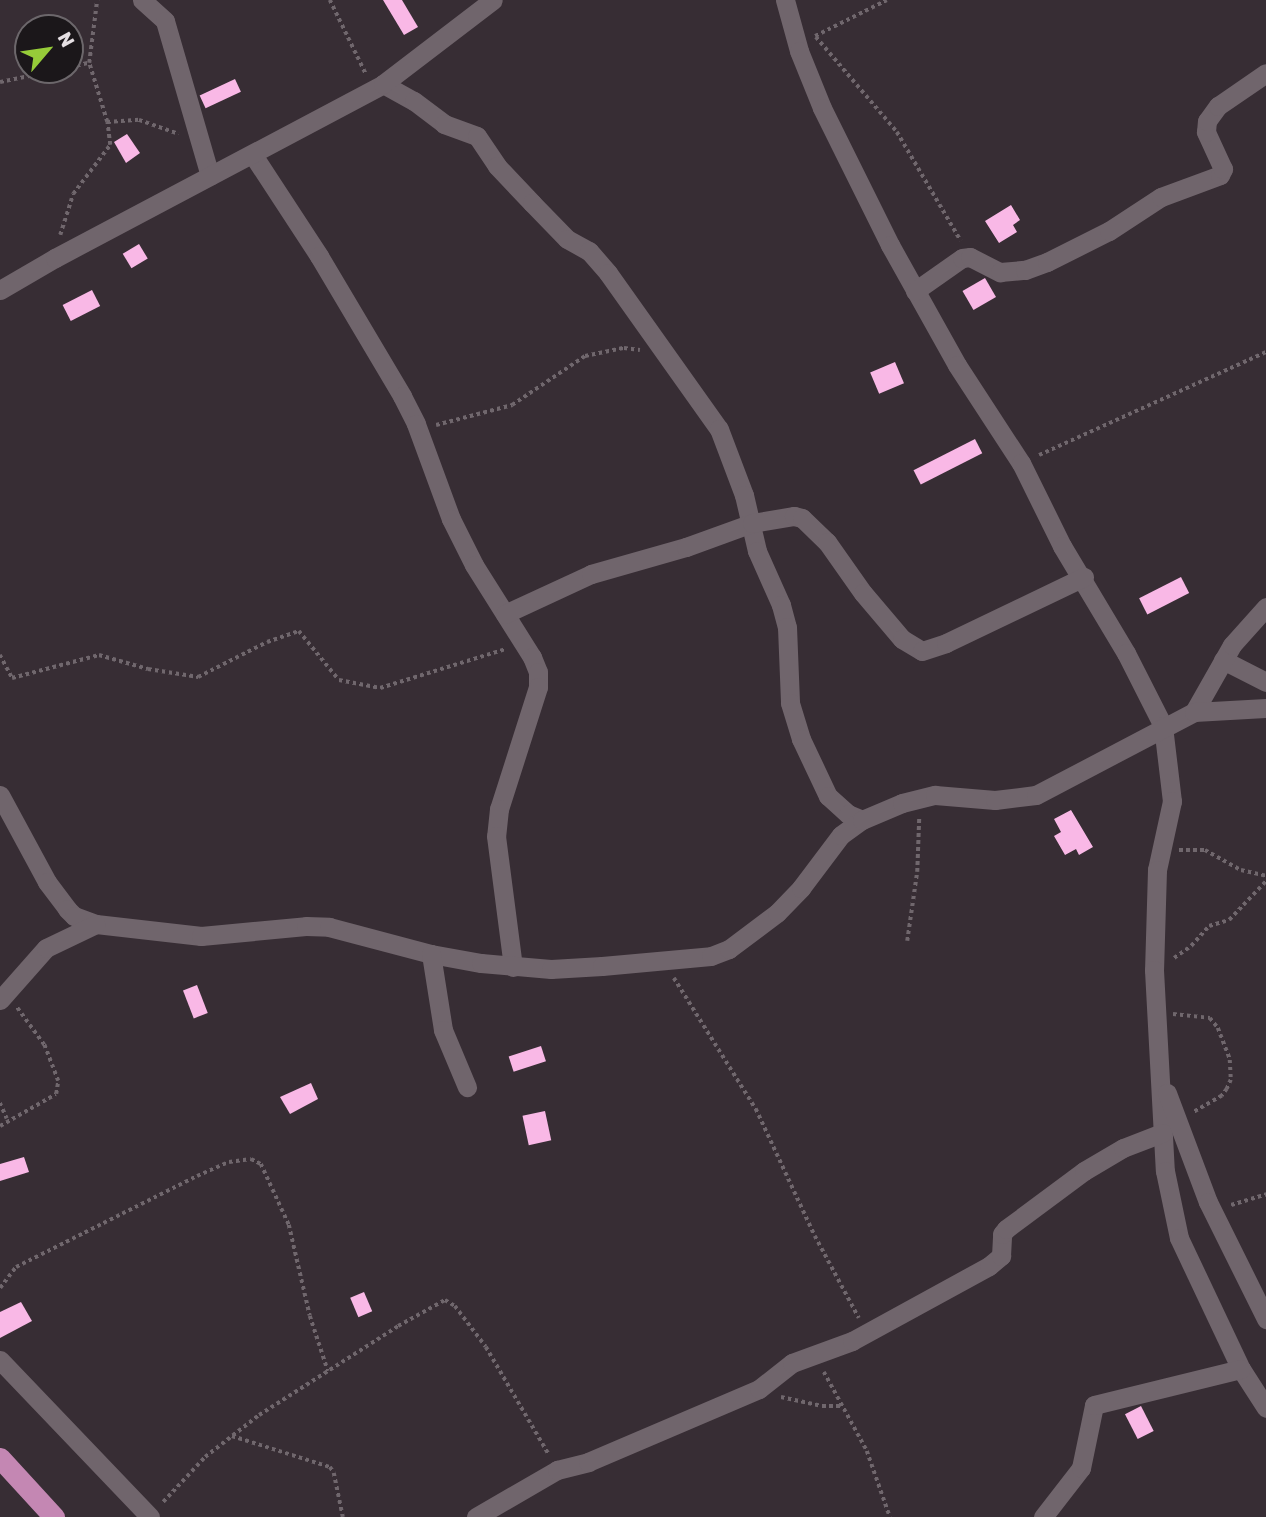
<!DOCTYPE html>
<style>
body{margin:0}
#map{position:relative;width:1266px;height:1517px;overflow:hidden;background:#372d34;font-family:Rubik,sans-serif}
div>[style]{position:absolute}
.building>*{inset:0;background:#f9b8e6;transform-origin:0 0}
.path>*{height:3.5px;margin-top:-1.75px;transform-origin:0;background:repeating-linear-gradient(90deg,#70676d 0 3.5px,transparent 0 7px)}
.minor>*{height:19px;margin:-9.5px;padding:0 9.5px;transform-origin:9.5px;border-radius:9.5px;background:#70656c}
.highway>*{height:21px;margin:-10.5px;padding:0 10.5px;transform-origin:10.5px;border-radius:10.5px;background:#c487b3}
span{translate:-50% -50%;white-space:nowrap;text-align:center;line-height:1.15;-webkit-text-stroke:7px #1b171a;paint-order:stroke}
.north{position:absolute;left:14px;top:14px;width:70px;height:70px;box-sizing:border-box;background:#1b171a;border:2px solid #6c676b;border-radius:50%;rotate:61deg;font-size:19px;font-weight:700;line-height:28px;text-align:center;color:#e6e0e4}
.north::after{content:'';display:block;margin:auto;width:24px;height:32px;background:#96cc39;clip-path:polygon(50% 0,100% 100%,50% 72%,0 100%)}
</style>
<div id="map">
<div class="building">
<i style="clip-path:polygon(383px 0,402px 0,418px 27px,404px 35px)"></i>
<i style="left:235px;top:79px;width:14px;height:39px;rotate:65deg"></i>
<i style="clip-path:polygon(127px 134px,140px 153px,126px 163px,114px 142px)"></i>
<i style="clip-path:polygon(1011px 205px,1020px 220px,1013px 225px,1017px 232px,999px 243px,985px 221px)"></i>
<i style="left:139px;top:244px;width:17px;height:19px;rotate:59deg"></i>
<i style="left:985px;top:278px;width:22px;height:26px;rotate:60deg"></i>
<i style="left:92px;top:290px;width:18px;height:33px;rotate:63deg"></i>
<i style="left:895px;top:362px;width:23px;height:27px;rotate:67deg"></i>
<i style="left:975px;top:439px;width:16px;height:69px;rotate:63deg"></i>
<i style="left:1181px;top:577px;width:18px;height:47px;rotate:63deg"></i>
<i style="clip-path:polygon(1071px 810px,1093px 847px,1079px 855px,1076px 849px,1065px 855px,1054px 836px,1061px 832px,1054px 819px)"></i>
<i style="left:197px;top:985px;width:30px;height:15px;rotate:69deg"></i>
<i style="left:541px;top:1046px;width:16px;height:34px;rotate:72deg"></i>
<i style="clip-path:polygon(311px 1083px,318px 1099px,290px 1114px,280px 1097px)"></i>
<i style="left:545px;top:1111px;width:30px;height:23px;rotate:78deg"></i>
<i style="clip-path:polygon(24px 1157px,29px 1172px,0 1181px,0 1164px)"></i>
<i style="left:364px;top:1292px;width:21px;height:15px;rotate:67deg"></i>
<i style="clip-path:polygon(21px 1302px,32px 1321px,0 1338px,0 1312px)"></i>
<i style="left:1141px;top:1406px;width:28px;height:18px;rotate:63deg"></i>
</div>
<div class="path">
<i style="left:330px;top:0;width:82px;rotate:64.1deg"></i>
<i style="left:815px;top:36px;width:80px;rotate:-26.6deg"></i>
<i style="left:816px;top:37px;width:125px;rotate:49.5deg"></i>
<i style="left:897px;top:132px;width:126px;rotate:59.6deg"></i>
<i style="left:70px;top:67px;width:18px;rotate:-13deg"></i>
<i style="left:0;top:82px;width:59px;rotate:-11.7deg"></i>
<i style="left:107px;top:122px;width:32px;rotate:-4deg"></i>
<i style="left:139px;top:120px;width:42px;rotate:19.3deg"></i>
<i style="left:60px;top:235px;width:43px;rotate:-72.4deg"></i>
<i style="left:73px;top:194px;width:61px;rotate:-52.9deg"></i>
<i style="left:110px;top:145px;width:23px;rotate:-97deg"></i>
<i style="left:107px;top:122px;width:62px;rotate:-107deg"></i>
<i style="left:89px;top:63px;width:64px;rotate:-82.8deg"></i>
<i style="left:436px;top:425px;width:79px;rotate:-14.7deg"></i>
<i style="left:512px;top:405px;width:88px;rotate:-33.9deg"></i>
<i style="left:585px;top:356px;width:40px;rotate:-12deg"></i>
<i style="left:624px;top:348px;width:16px;rotate:7deg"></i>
<i style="left:1039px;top:455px;width:249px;rotate:-24.4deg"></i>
<i style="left:0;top:655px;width:26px;rotate:62deg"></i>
<i style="left:12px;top:678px;width:90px;rotate:-14.8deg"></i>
<i style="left:99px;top:655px;width:51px;rotate:15.9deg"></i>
<i style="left:148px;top:669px;width:51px;rotate:9.1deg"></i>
<i style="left:198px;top:677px;width:77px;rotate:-26.9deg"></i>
<i style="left:267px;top:642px;width:34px;rotate:-19deg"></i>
<i style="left:299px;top:631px;width:63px;rotate:50.8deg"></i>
<i style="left:339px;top:680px;width:42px;rotate:11deg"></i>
<i style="left:380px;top:688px;width:132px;rotate:-17.2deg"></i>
<i style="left:1179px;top:850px;width:26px"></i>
<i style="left:1205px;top:850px;width:41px;rotate:29.1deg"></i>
<i style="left:1241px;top:870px;width:26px;rotate:13deg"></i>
<i style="left:907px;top:941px;width:70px;rotate:-81.8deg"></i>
<i style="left:917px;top:872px;width:54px;rotate:-87.9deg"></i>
<i style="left:1174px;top:958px;width:21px;rotate:-35deg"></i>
<i style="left:1191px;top:946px;width:27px;rotate:-48deg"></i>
<i style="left:1209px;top:926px;width:21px;rotate:-17deg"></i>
<i style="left:1229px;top:920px;width:54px;rotate:-46.5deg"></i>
<i style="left:674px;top:978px;width:155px;rotate:58deg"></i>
<i style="left:756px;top:1109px;width:140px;rotate:65.1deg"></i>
<i style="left:815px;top:1236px;width:93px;rotate:61.8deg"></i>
<i style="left:1173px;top:1014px;width:37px;rotate:6deg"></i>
<i style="left:1210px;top:1018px;width:13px;rotate:51deg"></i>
<i style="left:1218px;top:1028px;width:34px;rotate:69deg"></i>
<i style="left:1230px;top:1060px;width:20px;rotate:87deg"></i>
<i style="left:1231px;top:1080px;width:10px;rotate:114deg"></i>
<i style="left:1227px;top:1089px;width:9px;rotate:126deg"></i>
<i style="left:1222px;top:1096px;width:34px;rotate:150deg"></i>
<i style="left:0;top:1103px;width:17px;rotate:66deg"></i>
<i style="left:0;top:1126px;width:64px;rotate:-29.7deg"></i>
<i style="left:56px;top:1094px;width:13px;rotate:-81deg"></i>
<i style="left:58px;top:1081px;width:39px;rotate:-111deg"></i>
<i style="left:44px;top:1045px;width:46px;rotate:-126.1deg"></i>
<i style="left:1231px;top:1205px;width:37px;rotate:-17deg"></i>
<i style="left:0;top:1288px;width:26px;rotate:-53deg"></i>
<i style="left:16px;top:1267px;width:203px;rotate:-26.7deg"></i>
<i style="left:197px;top:1176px;width:35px;rotate:-24deg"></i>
<i style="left:229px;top:1162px;width:22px;rotate:-8deg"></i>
<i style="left:251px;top:1159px;width:11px;rotate:27deg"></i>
<i style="left:261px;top:1164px;width:67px;rotate:65.3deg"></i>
<i style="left:289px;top:1225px;width:93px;rotate:77deg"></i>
<i style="left:310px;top:1316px;width:58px;rotate:71.9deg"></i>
<i style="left:824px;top:1372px;width:90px;rotate:61.4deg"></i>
<i style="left:867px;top:1451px;width:70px;rotate:70.8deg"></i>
<i style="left:781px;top:1397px;width:42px;rotate:12.4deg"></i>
<i style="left:822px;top:1406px;width:19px"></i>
<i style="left:232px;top:1436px;width:103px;rotate:17.6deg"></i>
<i style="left:330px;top:1467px;width:7px;rotate:56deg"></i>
<i style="left:334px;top:1473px;width:45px;rotate:78.4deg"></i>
<i style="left:163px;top:1502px;width:62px;rotate:-47deg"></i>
<i style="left:205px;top:1457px;width:68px;rotate:-37.9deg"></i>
<i style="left:259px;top:1415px;width:165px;rotate:-32.6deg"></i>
<i style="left:398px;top:1326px;width:54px;rotate:-29deg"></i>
<i style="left:445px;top:1300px;width:12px;rotate:31deg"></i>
<i style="left:455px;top:1306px;width:51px;rotate:52.9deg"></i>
<i style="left:486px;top:1347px;width:123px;rotate:59.7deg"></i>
</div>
<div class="minor">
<i style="left:142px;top:0;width:31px;rotate:42deg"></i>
<i style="left:165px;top:21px;width:161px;rotate:73.8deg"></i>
<i style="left:785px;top:0;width:53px;rotate:74.6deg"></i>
<i style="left:799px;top:51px;width:61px;rotate:68deg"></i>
<i style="left:822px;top:108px;width:153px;rotate:63.6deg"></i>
<i style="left:890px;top:245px;width:137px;rotate:60.8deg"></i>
<i style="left:957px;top:365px;width:117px;rotate:56.9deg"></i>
<i style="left:1021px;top:463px;width:93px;rotate:63.7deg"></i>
<i style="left:1062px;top:546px;width:125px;rotate:59.1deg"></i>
<i style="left:1126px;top:653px;width:82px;rotate:63.1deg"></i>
<i style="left:1163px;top:726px;width:76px;rotate:83.2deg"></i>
<i style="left:1172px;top:801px;width:71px;rotate:102.3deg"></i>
<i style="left:1157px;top:870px;width:100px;rotate:91.7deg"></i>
<i style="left:1154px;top:970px;width:201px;rotate:86.9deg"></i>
<i style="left:1165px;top:1171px;width:68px;rotate:78.2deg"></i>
<i style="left:1179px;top:1238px;width:145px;rotate:64.7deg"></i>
<i style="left:1241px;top:1369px;width:46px;rotate:57.3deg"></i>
<i style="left:383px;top:84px;width:35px;rotate:29deg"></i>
<i style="left:414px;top:101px;width:38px;rotate:37deg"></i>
<i style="left:444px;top:124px;width:35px;rotate:20deg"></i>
<i style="left:477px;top:136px;width:36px;rotate:56deg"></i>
<i style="left:497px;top:166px;width:51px;rotate:46.6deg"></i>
<i style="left:532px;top:203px;width:50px;rotate:45.8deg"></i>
<i style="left:567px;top:239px;width:25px;rotate:29deg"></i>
<i style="left:589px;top:251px;width:29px;rotate:49deg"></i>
<i style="left:608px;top:273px;width:191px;rotate:54.6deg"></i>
<i style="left:719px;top:429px;width:71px;rotate:69.3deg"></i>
<i style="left:744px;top:495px;width:57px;rotate:76.9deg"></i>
<i style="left:757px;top:551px;width:59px;rotate:66deg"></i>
<i style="left:781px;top:605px;width:23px;rotate:75deg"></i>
<i style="left:787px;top:627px;width:76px;rotate:87.7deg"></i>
<i style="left:790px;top:703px;width:38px;rotate:73deg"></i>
<i style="left:801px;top:739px;width:63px;rotate:64.7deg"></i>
<i style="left:828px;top:796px;width:27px;rotate:42deg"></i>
<i style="left:848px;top:814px;width:15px;rotate:23deg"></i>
<i style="left:253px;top:155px;width:121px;rotate:56.8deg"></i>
<i style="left:319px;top:256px;width:163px;rotate:59.3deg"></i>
<i style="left:402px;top:396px;width:31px;rotate:63deg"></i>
<i style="left:416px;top:424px;width:101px;rotate:69.8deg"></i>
<i style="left:451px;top:519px;width:51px;rotate:63.4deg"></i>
<i style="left:474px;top:565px;width:109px;rotate:57.8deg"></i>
<i style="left:532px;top:657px;width:16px;rotate:68deg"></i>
<i style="left:538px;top:672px;width:15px;rotate:90deg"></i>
<i style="left:538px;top:687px;width:128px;rotate:107.7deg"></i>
<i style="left:499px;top:809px;width:27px;rotate:96deg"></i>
<i style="left:496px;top:836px;width:132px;rotate:82.6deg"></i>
<i style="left:0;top:290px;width:64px;rotate:-30.2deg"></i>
<i style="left:55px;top:258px;width:371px;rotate:-27.9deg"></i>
<i style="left:383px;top:84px;width:138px;rotate:-37.4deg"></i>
<i style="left:915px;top:291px;width:57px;rotate:-35.1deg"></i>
<i style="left:962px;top:258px;width:8px;rotate:-7deg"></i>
<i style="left:970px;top:257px;width:34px;rotate:27deg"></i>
<i style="left:1000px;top:272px;width:25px;rotate:-5deg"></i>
<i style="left:1025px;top:270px;width:23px;rotate:-20deg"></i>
<i style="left:1047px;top:262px;width:69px;rotate:-26.6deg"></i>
<i style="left:1109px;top:231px;width:62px;rotate:-33.2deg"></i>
<i style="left:1161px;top:197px;width:63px;rotate:-20.4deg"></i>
<i style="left:1220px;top:175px;width:7px;rotate:-63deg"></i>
<i style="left:1223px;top:169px;width:41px;rotate:-114.7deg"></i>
<i style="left:1206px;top:132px;width:11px;rotate:-85deg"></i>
<i style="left:1207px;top:121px;width:19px;rotate:-54deg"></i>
<i style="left:1218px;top:106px;width:58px;rotate:-34.5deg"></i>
<i style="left:505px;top:614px;width:95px;rotate:-24.9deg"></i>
<i style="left:591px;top:574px;width:99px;rotate:-15.9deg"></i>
<i style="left:686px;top:547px;width:70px;rotate:-20deg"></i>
<i style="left:752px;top:523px;width:43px;rotate:-9.5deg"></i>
<i style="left:794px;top:516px;width:8px;rotate:14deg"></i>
<i style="left:802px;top:518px;width:35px;rotate:44deg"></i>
<i style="left:827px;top:542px;width:62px;rotate:54.8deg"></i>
<i style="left:863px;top:593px;width:60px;rotate:49.7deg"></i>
<i style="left:902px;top:639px;width:23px;rotate:31deg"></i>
<i style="left:922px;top:651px;width:25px;rotate:-18deg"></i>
<i style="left:946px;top:643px;width:153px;rotate:-25.6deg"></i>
<i style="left:1223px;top:660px;width:48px;rotate:27.1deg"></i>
<i style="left:1194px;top:712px;width:77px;rotate:-60.4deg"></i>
<i style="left:1232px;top:645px;width:51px;rotate:-48.2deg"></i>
<i style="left:0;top:795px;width:99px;rotate:61.6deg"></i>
<i style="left:47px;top:882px;width:34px;rotate:53deg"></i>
<i style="left:67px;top:909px;width:10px;rotate:45deg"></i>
<i style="left:74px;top:916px;width:23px;rotate:20deg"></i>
<i style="left:96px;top:924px;width:106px;rotate:6.5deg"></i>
<i style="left:201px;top:936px;width:105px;rotate:-5.4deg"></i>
<i style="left:306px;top:926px;width:23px;rotate:2deg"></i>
<i style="left:329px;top:927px;width:106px;rotate:14.8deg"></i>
<i style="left:431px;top:954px;width:51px;rotate:10.2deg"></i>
<i style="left:481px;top:963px;width:70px;rotate:4.9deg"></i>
<i style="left:551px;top:969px;width:51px;rotate:-3.4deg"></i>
<i style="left:602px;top:966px;width:109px;rotate:-5.2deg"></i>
<i style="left:711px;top:956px;width:19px;rotate:-21deg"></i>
<i style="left:729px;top:949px;width:60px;rotate:-36.9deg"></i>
<i style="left:777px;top:913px;width:35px;rotate:-46deg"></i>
<i style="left:801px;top:888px;width:66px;rotate:-53deg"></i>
<i style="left:841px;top:835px;width:26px;rotate:-36deg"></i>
<i style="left:862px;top:820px;width:43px;rotate:-23deg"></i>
<i style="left:902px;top:803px;width:34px;rotate:-14deg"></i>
<i style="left:935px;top:795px;width:60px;rotate:4.8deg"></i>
<i style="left:995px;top:800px;width:41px;rotate:-7deg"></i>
<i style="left:1036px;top:795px;width:178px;rotate:-27.7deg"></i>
<i style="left:1194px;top:712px;width:72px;rotate:-3.2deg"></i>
<i style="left:431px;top:954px;width:77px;rotate:81deg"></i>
<i style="left:443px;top:1030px;width:62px;rotate:67.2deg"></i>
<i style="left:0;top:1000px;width:69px;rotate:-48.5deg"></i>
<i style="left:46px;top:948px;width:55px;rotate:-25.6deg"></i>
<i style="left:1167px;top:1093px;width:116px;rotate:69.4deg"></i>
<i style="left:1208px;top:1202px;width:131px;rotate:63.6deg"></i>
<i style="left:0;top:1360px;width:217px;rotate:46.3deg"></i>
<i style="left:476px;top:1517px;width:94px;rotate:-30.1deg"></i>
<i style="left:557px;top:1470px;width:32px;rotate:-14deg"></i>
<i style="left:588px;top:1462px;width:186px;rotate:-23.1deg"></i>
<i style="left:759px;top:1389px;width:42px;rotate:-38.2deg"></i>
<i style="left:792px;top:1363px;width:64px;rotate:-20.1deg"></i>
<i style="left:852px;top:1341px;width:156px;rotate:-28.7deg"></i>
<i style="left:989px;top:1266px;width:16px;rotate:-40deg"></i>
<i style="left:1001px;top:1256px;width:22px;rotate:-87deg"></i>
<i style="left:1002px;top:1234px;width:6px;rotate:-51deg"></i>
<i style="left:1006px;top:1229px;width:97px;rotate:-36.6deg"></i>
<i style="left:1084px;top:1171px;width:45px;rotate:-30.5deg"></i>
<i style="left:1123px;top:1148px;width:42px;rotate:-21deg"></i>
<i style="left:1043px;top:1517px;width:62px;rotate:-52.2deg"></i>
<i style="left:1081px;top:1468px;width:64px;rotate:-78.3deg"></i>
<i style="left:1094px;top:1405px;width:151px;rotate:-13.8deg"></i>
</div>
<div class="highway">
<i style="left:0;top:1458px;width:80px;rotate:47.5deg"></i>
</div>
<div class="north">N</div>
</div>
